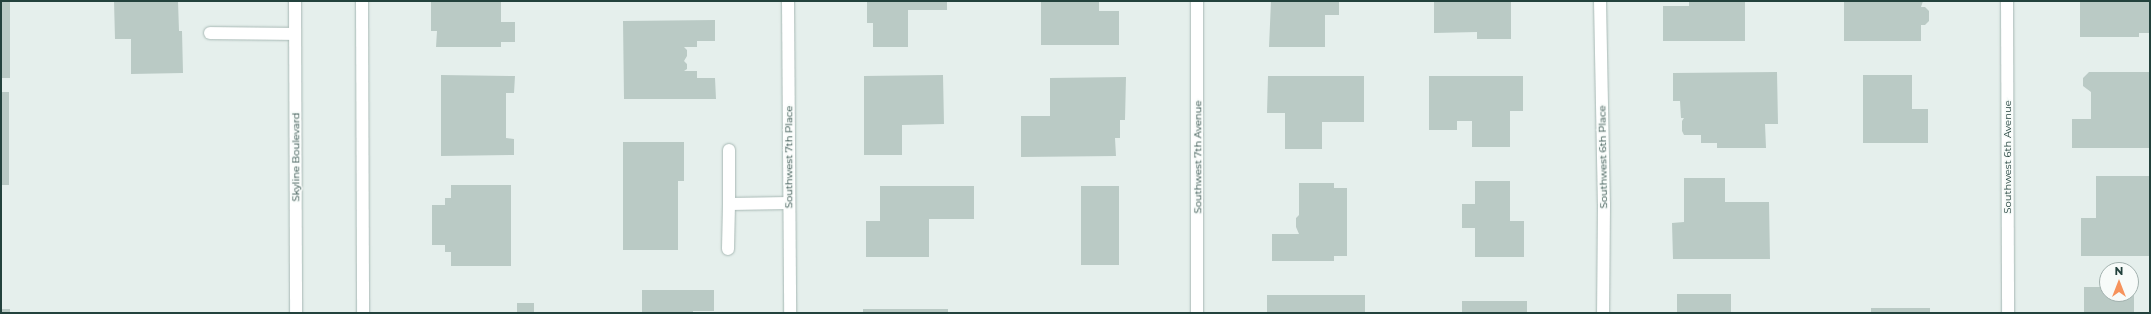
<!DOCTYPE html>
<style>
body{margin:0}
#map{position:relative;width:2151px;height:314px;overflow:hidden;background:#e5efec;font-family:Montserrat,sans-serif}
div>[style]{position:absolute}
.building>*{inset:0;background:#bacac5;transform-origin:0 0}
.roads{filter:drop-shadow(0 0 1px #a7b8b4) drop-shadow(0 0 1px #a7b8b4)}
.minor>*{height:12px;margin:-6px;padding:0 6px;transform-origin:6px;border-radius:6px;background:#fff}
span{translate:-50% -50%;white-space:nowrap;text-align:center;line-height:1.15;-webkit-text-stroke:3px #f7fbf9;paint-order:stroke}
.street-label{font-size:10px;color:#23423d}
.frame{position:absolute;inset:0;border:2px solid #23423d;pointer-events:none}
.north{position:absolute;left:2099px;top:262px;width:40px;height:40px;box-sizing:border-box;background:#f7fbf9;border:1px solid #a2b1ae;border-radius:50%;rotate:0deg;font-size:11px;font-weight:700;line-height:16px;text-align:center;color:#23423d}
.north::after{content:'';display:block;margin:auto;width:14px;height:18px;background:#f6935c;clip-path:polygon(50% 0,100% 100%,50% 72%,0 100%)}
</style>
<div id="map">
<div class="building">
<i style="left:1px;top:1px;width:9px;height:77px"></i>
<i style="clip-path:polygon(114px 1px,178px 1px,179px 31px,182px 31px,183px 73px,131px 74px,131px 39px,115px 39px)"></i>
<i style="clip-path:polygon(431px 1px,501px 1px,501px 22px,515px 22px,515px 42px,501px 42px,501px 47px,436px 47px,437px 31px,431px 31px)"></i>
<i style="clip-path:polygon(867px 1px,947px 1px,947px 10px,908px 10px,908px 47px,873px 47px,873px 23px,867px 23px)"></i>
<i style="clip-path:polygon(1041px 1px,1099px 1px,1099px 11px,1119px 11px,1119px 45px,1041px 45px)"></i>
<i style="clip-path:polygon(1271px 1px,1339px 1px,1339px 15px,1325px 15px,1325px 47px,1269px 47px)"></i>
<i style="clip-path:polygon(1434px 1px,1511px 1px,1511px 39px,1477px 39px,1477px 32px,1434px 33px)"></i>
<i style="clip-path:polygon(1689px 1px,1745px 1px,1745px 41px,1663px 41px,1663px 6px,1689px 6px)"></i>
<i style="clip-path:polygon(1844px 1px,1923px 1px,1921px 7px,1925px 7px,1929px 11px,1929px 21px,1925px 25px,1921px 25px,1921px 41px,1844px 41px)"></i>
<i style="clip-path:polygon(2080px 1px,2150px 1px,2150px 33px,2139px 33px,2139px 37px,2080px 37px)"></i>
<i style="clip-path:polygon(715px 20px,715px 41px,697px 41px,697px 47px,684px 47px,687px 50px,687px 56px,684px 61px,687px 64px,687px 69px,684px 71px,697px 71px,697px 78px,715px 78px,716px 99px,624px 99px,623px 21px)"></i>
<i style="clip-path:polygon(1777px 72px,1778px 124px,1765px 124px,1766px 148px,1717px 148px,1717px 143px,1701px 143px,1701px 135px,1684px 135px,1682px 131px,1682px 121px,1684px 118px,1681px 118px,1680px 101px,1673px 101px,1673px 73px)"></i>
<i style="clip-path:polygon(2089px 72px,2150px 72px,2150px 148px,2072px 148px,2072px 119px,2091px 119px,2091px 92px,2083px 86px,2083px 78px)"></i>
<i style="clip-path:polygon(441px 75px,515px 76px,514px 93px,506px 93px,506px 138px,514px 139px,514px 155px,441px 156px)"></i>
<i style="clip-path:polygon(943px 75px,944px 124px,902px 125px,902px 155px,864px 155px,864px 76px)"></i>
<i style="clip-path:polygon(1863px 75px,1912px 75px,1912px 109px,1928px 109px,1928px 143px,1863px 143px)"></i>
<i style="clip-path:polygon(1268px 76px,1364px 76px,1364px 122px,1322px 122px,1322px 149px,1285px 149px,1285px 113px,1267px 113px)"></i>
<i style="clip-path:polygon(1429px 76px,1523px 76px,1523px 111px,1510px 111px,1510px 147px,1472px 147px,1472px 121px,1457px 121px,1457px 130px,1429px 130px)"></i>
<i style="clip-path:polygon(1126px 77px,1125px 120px,1120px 120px,1120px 138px,1115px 138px,1116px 156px,1021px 157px,1021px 116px,1050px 116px,1050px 78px)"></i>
<i style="left:1px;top:92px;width:8px;height:93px"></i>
<i style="clip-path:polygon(623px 142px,684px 142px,684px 181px,678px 181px,678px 250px,623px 250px)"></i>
<i style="clip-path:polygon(2096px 176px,2150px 176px,2150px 256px,2081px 256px,2081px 218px,2096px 218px)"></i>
<i style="clip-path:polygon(1684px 178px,1725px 178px,1725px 202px,1769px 202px,1770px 259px,1673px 259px,1672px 223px,1684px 222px)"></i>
<i style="clip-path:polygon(1475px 181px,1510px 181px,1510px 221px,1524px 221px,1524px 257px,1475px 257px,1475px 228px,1462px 228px,1462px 204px,1475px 204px)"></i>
<i style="clip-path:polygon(1299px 183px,1334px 183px,1334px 188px,1347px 188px,1347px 256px,1334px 256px,1334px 261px,1272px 261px,1272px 234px,1299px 234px,1296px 227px,1296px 218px,1299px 215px)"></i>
<i style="clip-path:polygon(451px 185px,511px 185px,511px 266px,451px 266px,451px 252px,445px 252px,445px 245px,432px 245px,432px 205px,445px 205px,445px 198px,451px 198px)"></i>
<i style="clip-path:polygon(880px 186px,974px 186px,974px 219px,929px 219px,929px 257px,866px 257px,866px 221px,880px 221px)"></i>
<i style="left:1081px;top:186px;width:38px;height:79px"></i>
<i style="clip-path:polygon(2084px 287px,2107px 287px,2107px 294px,2131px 294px,2131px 287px,2134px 287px,2134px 313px,2084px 313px)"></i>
<i style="clip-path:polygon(642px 290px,714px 290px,714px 311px,693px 311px,693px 313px,642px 313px)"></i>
<i style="left:1677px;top:294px;width:54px;height:19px"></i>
<i style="left:1267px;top:295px;width:98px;height:18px"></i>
<i style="left:1462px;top:301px;width:65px;height:12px"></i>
<i style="left:517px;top:303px;width:17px;height:10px"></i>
<i style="left:1871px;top:308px;width:59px;height:5px"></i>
<i style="left:1px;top:309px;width:9px;height:4px"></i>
<i style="left:863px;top:309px;width:85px;height:4px"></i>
</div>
<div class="roads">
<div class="minor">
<i style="left:295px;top:1px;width:312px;rotate:89.8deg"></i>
<i style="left:362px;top:1px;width:312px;rotate:89.8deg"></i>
<i style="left:788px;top:1px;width:312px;rotate:89.6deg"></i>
<i style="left:1600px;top:1px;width:203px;rotate:88.9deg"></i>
<i style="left:1604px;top:204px;width:109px;rotate:90.5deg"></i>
<i style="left:2007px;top:1px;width:312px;rotate:89.8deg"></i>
<i style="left:210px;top:33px;width:85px;rotate:0.7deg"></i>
<i style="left:729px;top:150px;width:54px;rotate:90deg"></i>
<i style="left:729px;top:204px;width:60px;rotate:-1deg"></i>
<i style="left:728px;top:249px;width:45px;rotate:-88.7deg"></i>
<i style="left:1197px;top:313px;width:312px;rotate:-90deg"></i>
</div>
</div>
<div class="street-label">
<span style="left:296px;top:157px;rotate:-90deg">Skyline Boulevard</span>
<span style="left:789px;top:157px;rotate:-90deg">Southwest 7th Place</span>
<span style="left:1198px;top:157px;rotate:-90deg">Southwest 7th Avenue</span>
<span style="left:1603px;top:157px;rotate:-91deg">Southwest 6th Place</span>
<span style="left:2008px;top:157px;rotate:-90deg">Southwest 6th Avenue</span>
</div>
<div class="frame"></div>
<div class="north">N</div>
</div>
